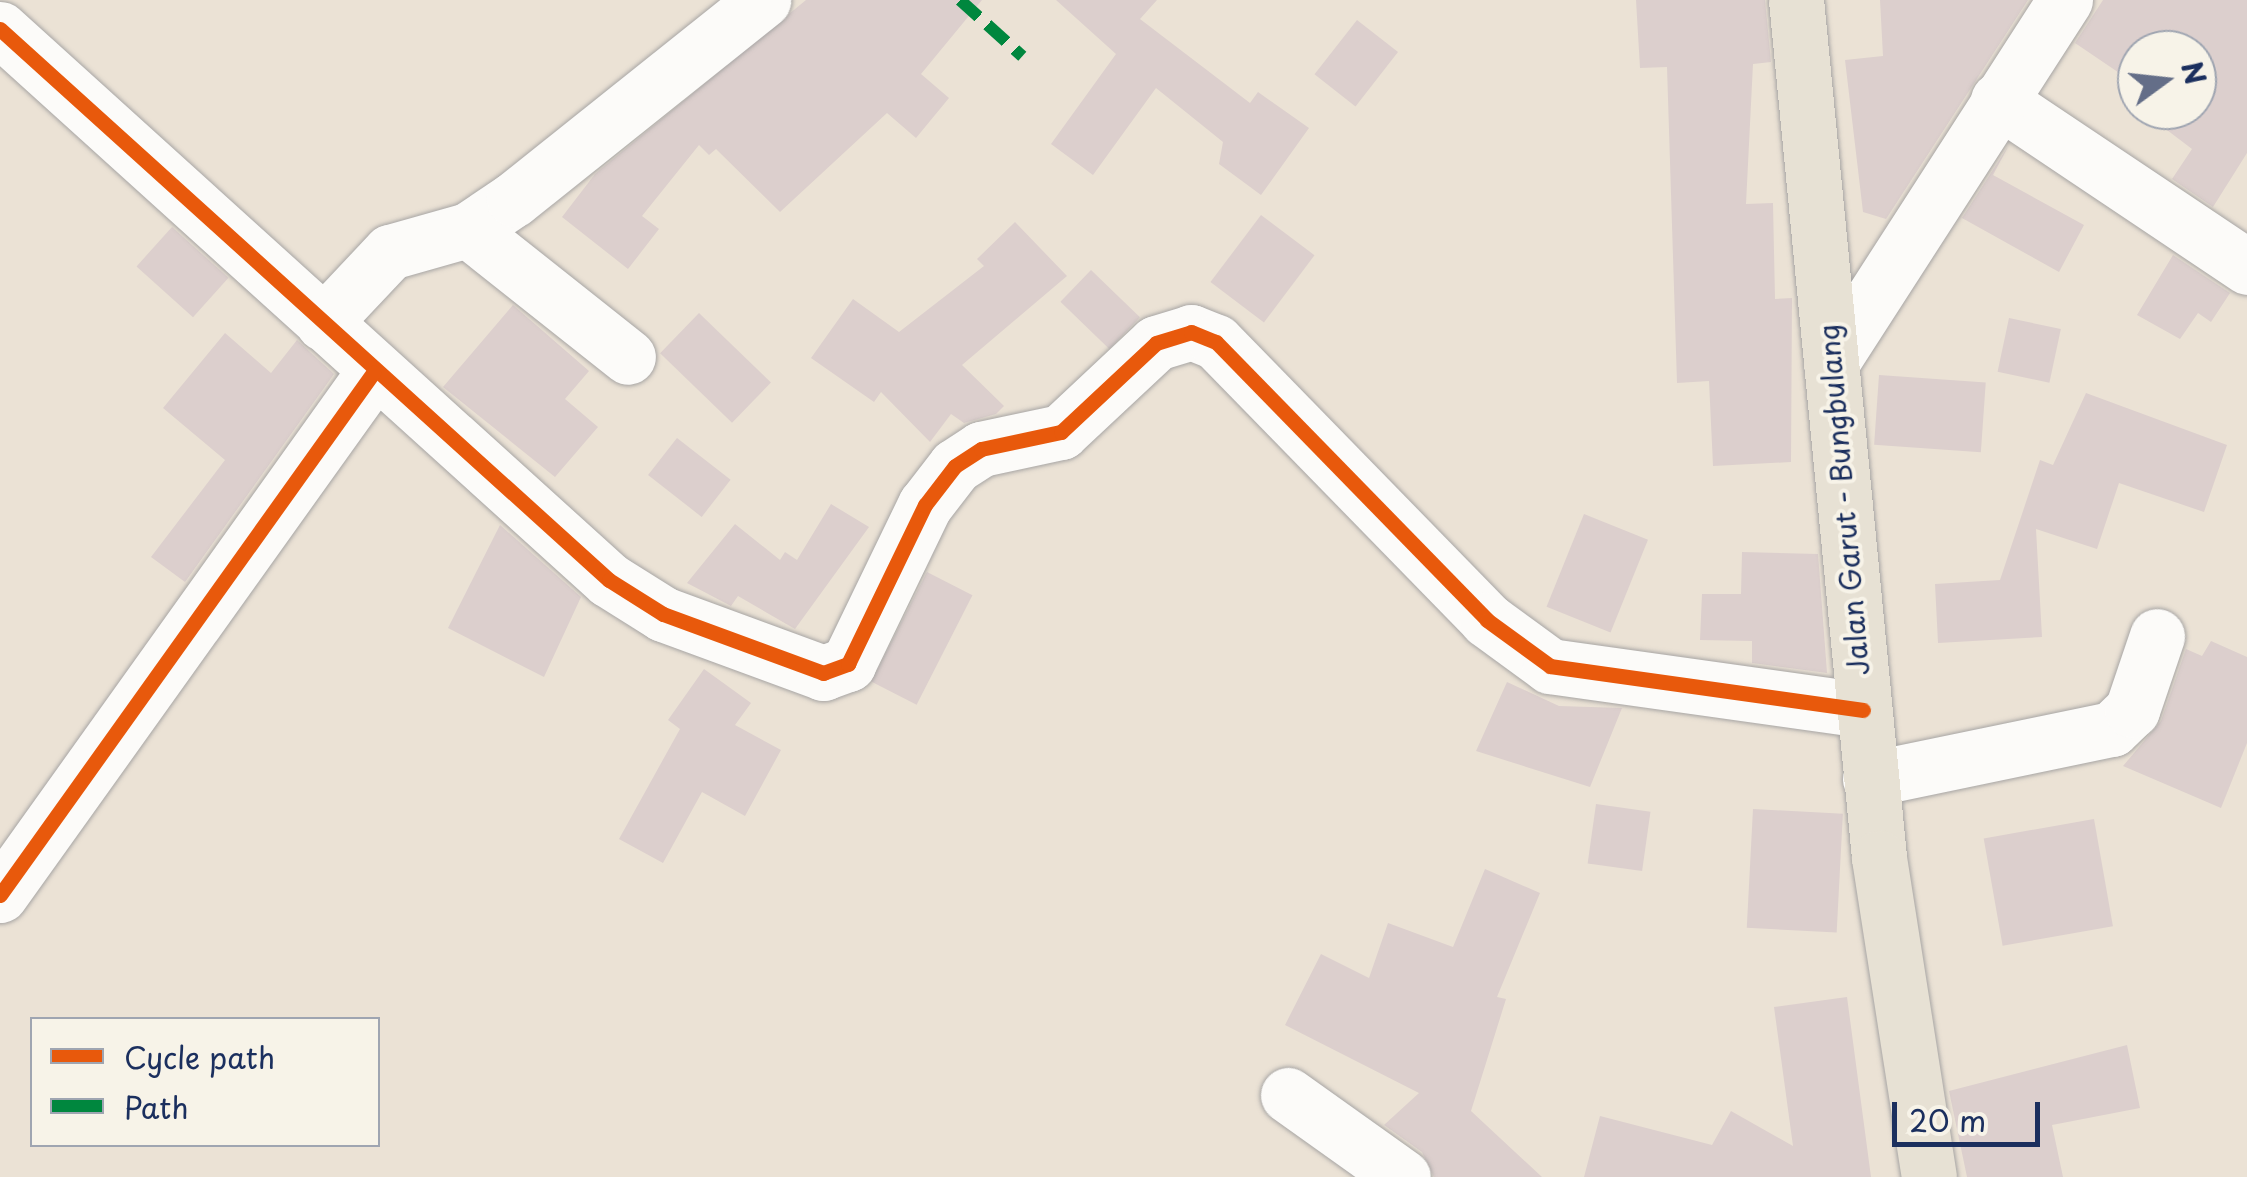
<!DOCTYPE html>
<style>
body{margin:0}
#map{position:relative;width:2247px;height:1177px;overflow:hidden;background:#ebe2d5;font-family:"Playpen Sans",sans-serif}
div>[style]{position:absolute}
.building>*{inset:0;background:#dccfcd;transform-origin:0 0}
.roads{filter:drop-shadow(0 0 2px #a7a5a4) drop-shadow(0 0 2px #a7a5a4)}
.minor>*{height:55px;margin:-27.5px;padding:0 27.5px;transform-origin:27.5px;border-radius:27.5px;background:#fcfbf9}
.major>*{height:55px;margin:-27.5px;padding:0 27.5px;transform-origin:27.5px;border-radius:27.5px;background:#e7e1d4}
.quiet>*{height:12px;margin-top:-6px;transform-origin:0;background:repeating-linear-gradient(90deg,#00873e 0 25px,transparent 0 37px)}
.cycleway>*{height:15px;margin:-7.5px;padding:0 7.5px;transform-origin:7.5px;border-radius:7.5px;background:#e8590c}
span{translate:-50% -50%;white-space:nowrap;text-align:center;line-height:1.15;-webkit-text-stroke:8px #f7f3e8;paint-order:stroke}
.street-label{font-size:28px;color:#1b2f5e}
.legend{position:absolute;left:30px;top:1017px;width:350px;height:130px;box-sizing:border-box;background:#f7f3e8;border:2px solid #9fa5b1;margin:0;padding:12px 18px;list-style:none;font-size:30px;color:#1b2f5e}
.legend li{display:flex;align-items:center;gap:20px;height:50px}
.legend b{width:50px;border:2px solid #9fa5b1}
.north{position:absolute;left:2117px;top:30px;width:100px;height:100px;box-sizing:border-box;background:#f7f3e8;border:2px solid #9fa5b1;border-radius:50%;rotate:75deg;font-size:28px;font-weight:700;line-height:40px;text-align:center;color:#1b2f5e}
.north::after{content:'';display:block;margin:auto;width:35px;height:45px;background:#646e88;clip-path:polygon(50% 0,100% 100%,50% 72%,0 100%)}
.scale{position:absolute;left:1892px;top:1102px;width:148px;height:45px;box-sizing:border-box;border:5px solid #1b2f5e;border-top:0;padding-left:12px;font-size:30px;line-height:35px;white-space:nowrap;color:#1b2f5e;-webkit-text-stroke:8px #f7f3e8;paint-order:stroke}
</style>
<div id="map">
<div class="building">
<i style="clip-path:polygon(806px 0,982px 0,921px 74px,949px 98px,916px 138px,887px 113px,780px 212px,716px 149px,709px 155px,699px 145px,642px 216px,659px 229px,628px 269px,562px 217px,595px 174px)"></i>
<i style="clip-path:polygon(1056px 0,1157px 0,1140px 19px,1250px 103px,1258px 92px,1309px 128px,1261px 195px,1219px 164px,1223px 142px,1156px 88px,1093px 175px,1051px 144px,1116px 54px)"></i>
<i style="clip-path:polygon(1636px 0,1765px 0,1771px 62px,1753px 64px,1746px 204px,1773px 203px,1775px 299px,1792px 298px,1791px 462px,1713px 466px,1709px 381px,1677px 383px,1667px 67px,1640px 68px)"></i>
<i style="clip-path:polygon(1880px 0,2028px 0,1886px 219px,1863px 212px,1845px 60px,1883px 56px)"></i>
<i style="clip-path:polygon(2103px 0,2247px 0,2247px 153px,2213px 207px,2172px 179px,2192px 149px,2142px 111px,2197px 110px,2197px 50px,2137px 50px,2137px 85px,2075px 43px)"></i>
<i style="left:1357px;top:20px;width:52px;height:69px;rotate:38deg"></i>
<i style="clip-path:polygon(2009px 145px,1993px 175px,2084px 225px,2059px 272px,1962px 218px)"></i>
<i style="left:1261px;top:215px;width:67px;height:84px;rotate:37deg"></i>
<i style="clip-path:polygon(1015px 222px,1067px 276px,962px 365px,1004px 406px,996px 414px,964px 423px,951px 414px,930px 442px,881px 392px,874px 402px,811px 358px,853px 299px,899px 332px,984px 266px,977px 259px)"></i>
<i style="left:172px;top:227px;width:76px;height:53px;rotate:42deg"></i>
<i style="clip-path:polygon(2173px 255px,2230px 293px,2211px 322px,2198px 313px,2180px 339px,2137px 315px)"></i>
<i style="left:1091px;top:270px;width:68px;height:44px;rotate:44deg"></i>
<i style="clip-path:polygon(513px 305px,589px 371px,565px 399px,598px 427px,555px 477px,443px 387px)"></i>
<i style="left:699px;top:313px;width:100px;height:56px;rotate:44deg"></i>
<i style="left:2009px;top:318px;width:53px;height:55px;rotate:12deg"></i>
<i style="clip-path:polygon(225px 333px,271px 373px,297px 340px,334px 374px,185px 582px,151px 557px,225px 460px,163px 408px)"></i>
<i style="left:1879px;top:375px;width:107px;height:70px;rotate:4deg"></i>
<i style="clip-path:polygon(2086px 393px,2227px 445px,2204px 512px,2119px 483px,2097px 549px,2036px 529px,2042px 637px,1938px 643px,1935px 584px,2000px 580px,2040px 460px,2053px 465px)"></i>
<i style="left:677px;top:438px;width:68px;height:47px;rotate:38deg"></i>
<i style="clip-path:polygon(831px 504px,869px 527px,795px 629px,738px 596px,731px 606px,687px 583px,735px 524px,780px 560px,785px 552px,797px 560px)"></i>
<i style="left:1584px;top:514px;width:69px;height:100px;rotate:22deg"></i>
<i style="clip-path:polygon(500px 525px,581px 597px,544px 677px,448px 628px)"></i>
<i style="clip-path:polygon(1742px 552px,1818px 554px,1827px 673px,1752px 663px,1752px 641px,1700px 640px,1702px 594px,1741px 594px)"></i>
<i style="left:927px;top:572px;width:51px;height:123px;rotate:27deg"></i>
<i style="clip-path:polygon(2211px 641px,2247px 657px,2247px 743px,2221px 808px,2123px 766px,2161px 721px,2186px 649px,2202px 656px)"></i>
<i style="clip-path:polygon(704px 669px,751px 703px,735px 725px,781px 750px,745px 816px,702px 792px,663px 863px,619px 839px,680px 729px,668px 720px)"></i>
<i style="clip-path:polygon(1507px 682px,1559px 706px,1622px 708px,1590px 787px,1476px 751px)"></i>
<i style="left:1596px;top:804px;width:55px;height:60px;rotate:8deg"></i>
<i style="left:1753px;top:809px;width:90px;height:119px;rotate:3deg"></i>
<i style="left:2094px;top:819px;width:109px;height:112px;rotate:80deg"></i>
<i style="clip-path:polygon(1485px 869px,1540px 893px,1497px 997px,1506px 999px,1471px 1111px,1542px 1177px,1434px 1177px,1422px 1152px,1384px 1125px,1419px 1093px,1285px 1025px,1321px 954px,1369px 978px,1388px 923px,1453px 947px)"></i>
<i style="clip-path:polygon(1847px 997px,1871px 1177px,1584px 1177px,1600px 1116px,1712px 1145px,1731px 1111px,1793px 1146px,1774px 1007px)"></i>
<i style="clip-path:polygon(2127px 1045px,2140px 1108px,2052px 1125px,2063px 1177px,1967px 1177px,1949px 1091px)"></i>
</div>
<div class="roads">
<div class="minor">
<i style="left:0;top:29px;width:821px;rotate:42.14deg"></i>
<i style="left:609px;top:580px;width:64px;rotate:32.2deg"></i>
<i style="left:663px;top:614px;width:171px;rotate:20.2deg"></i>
<i style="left:823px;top:673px;width:27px;rotate:-20deg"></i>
<i style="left:848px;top:664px;width:177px;rotate:-64.2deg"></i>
<i style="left:925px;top:505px;width:49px;rotate:-52.4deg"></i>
<i style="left:955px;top:466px;width:31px;rotate:-33deg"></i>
<i style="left:981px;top:449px;width:82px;rotate:-12deg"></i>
<i style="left:1061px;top:432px;width:130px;rotate:-43.1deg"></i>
<i style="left:1156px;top:343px;width:37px;rotate:-17deg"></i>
<i style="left:1191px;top:332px;width:27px;rotate:22deg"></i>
<i style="left:1216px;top:342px;width:388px;rotate:45.7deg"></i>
<i style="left:1487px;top:620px;width:78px;rotate:36.1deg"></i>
<i style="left:1550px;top:666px;width:316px;rotate:8deg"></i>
<i style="left:1998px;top:100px;width:300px;rotate:33.8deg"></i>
<i style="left:468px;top:230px;width:204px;rotate:38.4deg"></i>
<i style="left:323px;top:323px;width:98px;rotate:-46.7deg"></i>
<i style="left:390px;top:252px;width:81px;rotate:-15.8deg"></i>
<i style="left:468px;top:230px;width:55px;rotate:-34deg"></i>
<i style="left:514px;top:199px;width:319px;rotate:-38.6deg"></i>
<i style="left:1831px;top:363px;width:432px;rotate:-57.2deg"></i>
<i style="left:1870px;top:779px;width:247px;rotate:-11.7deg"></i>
<i style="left:2112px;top:729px;width:28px;rotate:-44deg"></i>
<i style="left:2132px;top:710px;width:78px;rotate:-71.3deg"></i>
<i style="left:0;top:895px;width:642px;rotate:-54.45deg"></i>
<i style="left:1288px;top:1095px;width:141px;rotate:35.5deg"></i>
</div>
<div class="major">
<i style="left:1796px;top:0;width:862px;rotate:84.47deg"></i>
<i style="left:1879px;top:858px;width:323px;rotate:81.1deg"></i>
</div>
</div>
<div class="quiet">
<i style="left:960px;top:0;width:84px;rotate:42.1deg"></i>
</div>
<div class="cycleway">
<i style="left:0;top:29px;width:821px;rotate:42.14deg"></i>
<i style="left:609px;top:580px;width:64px;rotate:32.2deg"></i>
<i style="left:663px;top:614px;width:171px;rotate:20.2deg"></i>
<i style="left:823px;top:673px;width:27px;rotate:-20deg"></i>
<i style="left:848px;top:664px;width:177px;rotate:-64.2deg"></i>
<i style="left:925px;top:505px;width:49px;rotate:-52.4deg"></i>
<i style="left:955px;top:466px;width:31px;rotate:-33deg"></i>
<i style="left:981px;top:449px;width:82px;rotate:-12deg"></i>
<i style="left:1061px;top:432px;width:130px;rotate:-43.1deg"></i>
<i style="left:1156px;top:343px;width:37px;rotate:-17deg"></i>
<i style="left:1191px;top:332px;width:27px;rotate:22deg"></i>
<i style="left:1216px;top:342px;width:388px;rotate:45.7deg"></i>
<i style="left:1487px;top:620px;width:78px;rotate:36.1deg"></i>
<i style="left:1550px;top:666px;width:316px;rotate:8deg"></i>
<i style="left:0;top:895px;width:642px;rotate:-54.45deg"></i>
</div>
<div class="street-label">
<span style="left:1843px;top:500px;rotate:-95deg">Jalan Garut - Bungbulang</span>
</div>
<ul class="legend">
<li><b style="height:12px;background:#e8590c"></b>Cycle path</li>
<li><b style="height:12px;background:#00873e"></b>Path</li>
</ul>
<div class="north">N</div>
<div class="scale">20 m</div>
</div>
